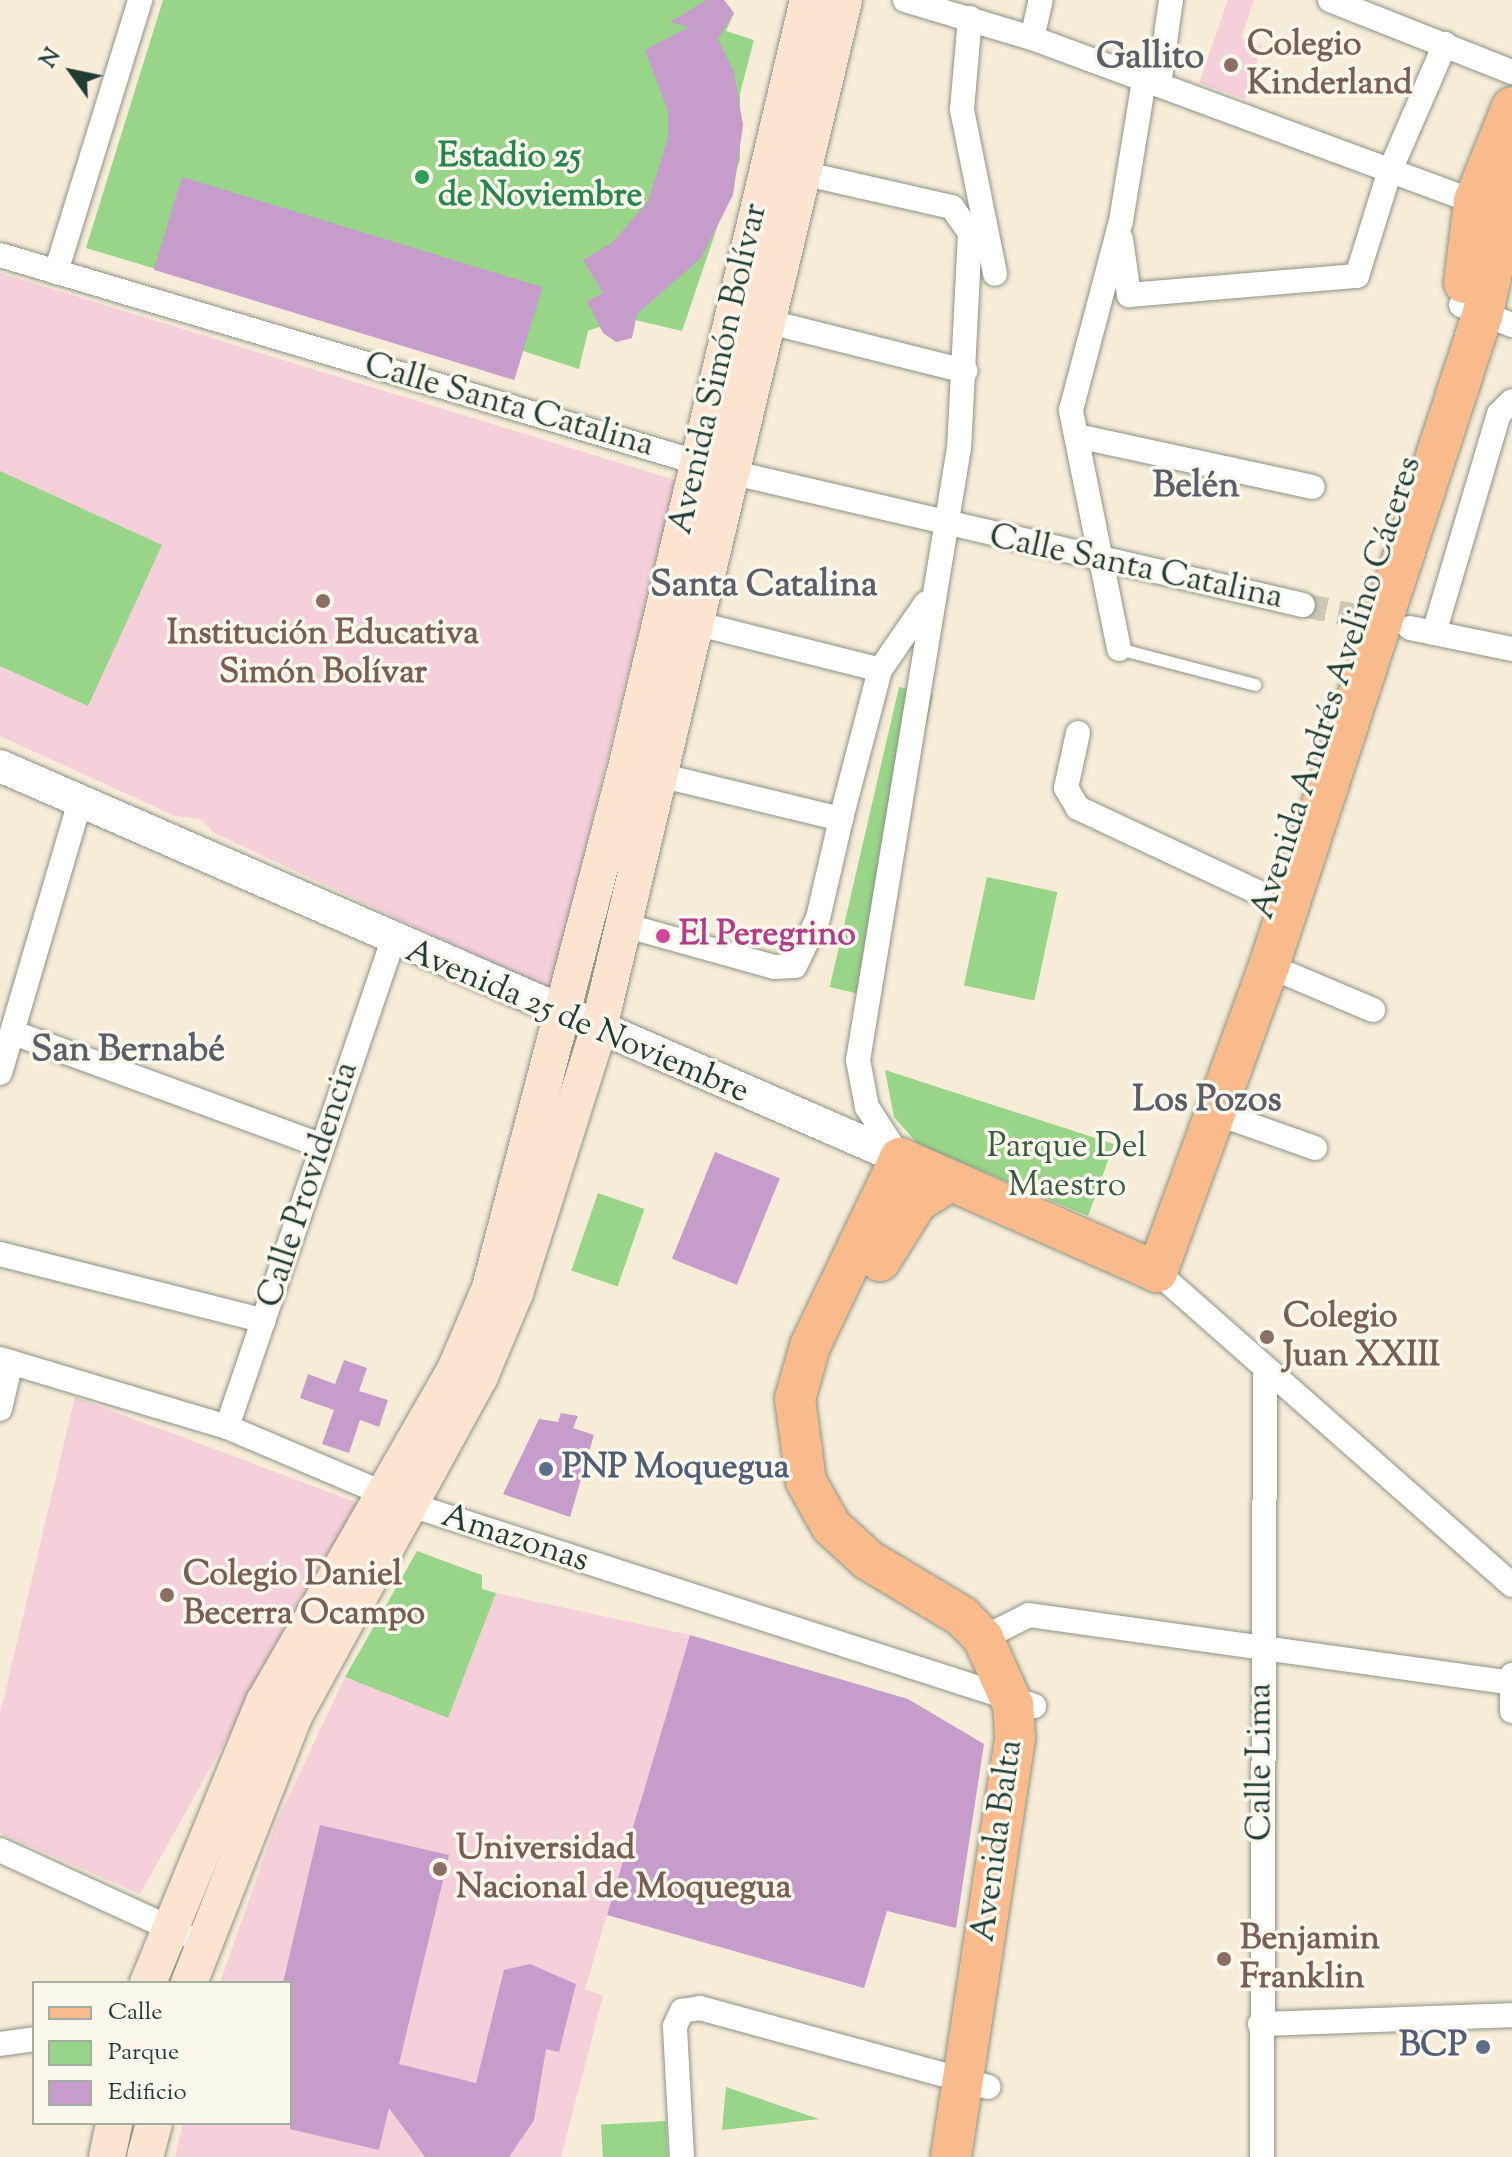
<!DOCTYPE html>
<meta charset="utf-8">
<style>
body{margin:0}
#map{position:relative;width:1512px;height:2157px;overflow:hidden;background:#f7ecd8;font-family:"Sorts Mill Goudy",serif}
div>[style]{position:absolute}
.built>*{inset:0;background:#f5cfda}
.green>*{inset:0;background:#99d589;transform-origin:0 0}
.building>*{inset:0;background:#c69ccb;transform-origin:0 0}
.minor-tunnel>*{height:24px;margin-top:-12px;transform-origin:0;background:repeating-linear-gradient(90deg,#ccc9b7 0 24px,transparent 0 36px)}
.roads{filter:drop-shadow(0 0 2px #8b9486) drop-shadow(0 0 2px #8b9486)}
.service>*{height:12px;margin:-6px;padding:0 6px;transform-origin:6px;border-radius:6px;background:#fff}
.minor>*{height:24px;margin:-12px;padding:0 12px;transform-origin:12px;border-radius:12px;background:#fff}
.tertiary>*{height:32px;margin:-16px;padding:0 16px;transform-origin:16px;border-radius:16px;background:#fff}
.secondary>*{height:36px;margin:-18px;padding:0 18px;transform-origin:18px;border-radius:18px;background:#fde4d1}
.primary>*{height:40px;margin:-20px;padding:0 20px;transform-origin:20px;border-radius:20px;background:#fabb8c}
.dots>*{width:22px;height:22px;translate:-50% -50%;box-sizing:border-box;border:4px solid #fbf7ec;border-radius:50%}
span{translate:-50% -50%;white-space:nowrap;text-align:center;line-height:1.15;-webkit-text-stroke:7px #fbf7ec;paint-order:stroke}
.education-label{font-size:34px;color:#785e54;font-weight:700}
.left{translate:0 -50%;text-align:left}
.leisure-label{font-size:34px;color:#27864d;font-weight:700}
.street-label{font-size:34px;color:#1f3d34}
.hotel-label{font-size:34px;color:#b23c85;font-weight:700}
.park-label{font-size:34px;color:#375b45}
.service-label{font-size:34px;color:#4e5e75;font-weight:700}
.right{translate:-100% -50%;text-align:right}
.neighbourhood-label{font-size:36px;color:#595e69;font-weight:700}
.legend{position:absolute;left:32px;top:1981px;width:260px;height:144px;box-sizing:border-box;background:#fbf7ec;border:2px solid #a3ada2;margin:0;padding:10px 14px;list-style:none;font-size:24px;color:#1f3d34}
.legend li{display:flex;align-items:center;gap:16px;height:40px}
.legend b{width:40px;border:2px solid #a3ada2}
.north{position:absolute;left:32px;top:32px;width:80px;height:80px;-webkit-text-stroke:6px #fbf7ec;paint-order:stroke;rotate:303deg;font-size:22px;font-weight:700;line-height:32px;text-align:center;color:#1f3d34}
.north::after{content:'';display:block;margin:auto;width:28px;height:36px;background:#1f3d34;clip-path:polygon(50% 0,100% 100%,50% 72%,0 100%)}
</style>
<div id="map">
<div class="built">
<i style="clip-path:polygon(1228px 0,1254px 0,1241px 38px,1262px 47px,1245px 99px,1199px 83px)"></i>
<i style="clip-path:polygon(0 273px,675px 480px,551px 990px,214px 833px,201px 819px,175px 816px,0 736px)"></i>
<i style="clip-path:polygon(75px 1397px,358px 1503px,140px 1894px,0 1833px,0 1714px)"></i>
<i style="clip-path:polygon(496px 1593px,690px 1635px,585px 1989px,603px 1996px,561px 2157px,175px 2157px,183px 2123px,290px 2123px,290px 1983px,220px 1983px,276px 1823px,345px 1677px,448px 1718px)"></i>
</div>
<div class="green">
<i style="clip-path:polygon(163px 0,724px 0,734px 13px,726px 31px,754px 40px,740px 93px,740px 160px,682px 331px,635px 320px,632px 337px,616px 342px,599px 327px,588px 331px,579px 369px,523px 351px,515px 377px,86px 248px)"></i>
<i style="clip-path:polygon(0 471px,162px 545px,88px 706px,0 666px)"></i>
<i style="left:899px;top:687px;width:35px;height:308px;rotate:13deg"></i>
<i style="left:987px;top:877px;width:72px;height:111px;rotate:12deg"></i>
<i style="clip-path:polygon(885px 1070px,1114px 1144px,1088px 1216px,918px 1144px,894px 1117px)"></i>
<i style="left:598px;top:1193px;width:49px;height:82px;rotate:19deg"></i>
<i style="clip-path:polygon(417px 1551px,482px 1575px,482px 1589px,496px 1593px,448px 1718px,345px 1677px)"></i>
<i style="clip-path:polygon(726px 2087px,819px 2119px,722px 2130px)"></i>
<i style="left:666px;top:2121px;width:36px;height:65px;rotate:87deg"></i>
</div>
<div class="building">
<i style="clip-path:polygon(706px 0,724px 0,734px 13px,718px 39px,734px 72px,743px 125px,733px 195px,701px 258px,637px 314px,632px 338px,616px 342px,603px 333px,587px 301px,603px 293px,583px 260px,613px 242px,648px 201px,668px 138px,668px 111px,645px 50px,689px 27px,670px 22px)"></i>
<i style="left:182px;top:177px;width:377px;height:97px;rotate:17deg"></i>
<i style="left:715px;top:1152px;width:70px;height:115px;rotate:22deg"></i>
<i style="clip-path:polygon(344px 1360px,367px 1368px,359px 1391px,388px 1400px,379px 1427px,360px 1420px,349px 1453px,322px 1444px,334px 1410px,300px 1398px,308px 1374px,335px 1384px)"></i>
<i style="clip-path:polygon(561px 1413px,578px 1416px,573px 1428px,594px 1435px,570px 1517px,503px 1494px,539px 1419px,558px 1422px)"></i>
<i style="clip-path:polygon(690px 1635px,908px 1699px,984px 1744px,956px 1928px,887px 1911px,864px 1988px,607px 1915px)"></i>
<i style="clip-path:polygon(320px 1825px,449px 1855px,399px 2064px,476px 2083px,504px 1970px,530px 1964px,576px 1984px,559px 2052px,546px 2049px,534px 2120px,509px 2157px,425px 2157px,389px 2108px,379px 2150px,290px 2129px,290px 1983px,283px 1983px)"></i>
</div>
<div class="minor-tunnel">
<i style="left:1303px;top:605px;width:94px;rotate:11.7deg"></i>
</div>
<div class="roads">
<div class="service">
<i style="left:1119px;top:649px;width:141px;rotate:14.8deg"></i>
</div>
<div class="minor">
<i style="left:905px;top:0;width:133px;rotate:16.7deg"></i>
<i style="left:1032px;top:38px;width:484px;rotate:20.3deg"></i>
<i style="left:1330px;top:0;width:196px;rotate:21.6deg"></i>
<i style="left:970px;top:18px;width:92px;rotate:95deg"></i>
<i style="left:962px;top:110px;width:167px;rotate:78.6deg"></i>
<i style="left:1032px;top:38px;width:39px;rotate:-77deg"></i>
<i style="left:1159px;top:85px;width:86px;rotate:-82deg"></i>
<i style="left:802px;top:173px;width:154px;rotate:12.8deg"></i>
<i style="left:952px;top:207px;width:32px;rotate:55deg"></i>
<i style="left:970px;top:233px;width:215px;rotate:92.9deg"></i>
<i style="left:959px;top:448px;width:620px;rotate:99.37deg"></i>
<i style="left:858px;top:1060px;width:48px;rotate:79.2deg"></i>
<i style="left:867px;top:1107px;width:61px;rotate:57.1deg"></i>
<i style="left:1121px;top:239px;width:57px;rotate:81.9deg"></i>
<i style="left:1129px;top:295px;width:229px;rotate:-4.8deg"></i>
<i style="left:1357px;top:276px;width:108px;rotate:-72.7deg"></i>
<i style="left:1389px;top:173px;width:141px;rotate:-66.5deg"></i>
<i style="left:0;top:255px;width:762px;rotate:16.56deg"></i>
<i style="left:730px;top:472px;width:588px;rotate:13.07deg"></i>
<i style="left:56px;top:272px;width:285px;rotate:-72.8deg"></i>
<i style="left:1461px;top:305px;width:55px;rotate:21.4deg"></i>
<i style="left:754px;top:318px;width:218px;rotate:14.1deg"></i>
<i style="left:1077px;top:436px;width:241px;rotate:12.2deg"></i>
<i style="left:683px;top:620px;width:203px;rotate:14.2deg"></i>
<i style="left:880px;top:670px;width:154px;rotate:104.7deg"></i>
<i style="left:1410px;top:628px;width:104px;rotate:11.6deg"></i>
<i style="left:1434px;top:633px;width:228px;rotate:-73.5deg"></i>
<i style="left:1499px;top:414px;width:18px;rotate:-45deg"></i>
<i style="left:1119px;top:649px;width:244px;rotate:-101.4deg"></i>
<i style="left:1071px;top:410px;width:196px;rotate:-75.2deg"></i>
<i style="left:1121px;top:221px;width:143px;rotate:-80.7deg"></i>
<i style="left:880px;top:670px;width:81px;rotate:-55.5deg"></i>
<i style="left:1078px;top:733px;width:56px;rotate:102.3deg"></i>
<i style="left:1066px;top:788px;width:23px;rotate:59deg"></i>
<i style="left:1078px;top:808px;width:233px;rotate:25.1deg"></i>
<i style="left:624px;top:925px;width:156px;rotate:15.6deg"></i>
<i style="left:774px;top:967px;width:21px;rotate:-3deg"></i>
<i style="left:795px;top:966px;width:53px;rotate:-64.4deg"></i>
<i style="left:818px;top:918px;width:102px;rotate:-76.9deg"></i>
<i style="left:841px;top:819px;width:200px;rotate:-166.4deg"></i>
<i style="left:1269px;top:966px;width:113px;rotate:22.9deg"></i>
<i style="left:14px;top:1033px;width:326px;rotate:20.1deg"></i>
<i style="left:0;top:1073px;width:284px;rotate:-73.6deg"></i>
<i style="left:1216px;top:1113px;width:105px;rotate:19.5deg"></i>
<i style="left:0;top:1254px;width:272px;rotate:14.2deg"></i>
<i style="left:1157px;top:1272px;width:473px;rotate:41.4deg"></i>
<i style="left:0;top:1359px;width:237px;rotate:16.7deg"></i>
<i style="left:227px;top:1427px;width:197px;rotate:23deg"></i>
<i style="left:408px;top:1504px;width:658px;rotate:17.88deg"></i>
<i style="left:0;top:1409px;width:48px;rotate:-76.8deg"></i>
<i style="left:227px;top:1427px;width:511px;rotate:-71.18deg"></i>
<i style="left:983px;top:1638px;width:51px;rotate:-26.6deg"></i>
<i style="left:1029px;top:1615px;width:487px;rotate:8deg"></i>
<i style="left:1512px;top:1675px;width:36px;rotate:90deg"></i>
<i style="left:0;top:1850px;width:201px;rotate:24.7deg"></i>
<i style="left:1260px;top:2024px;width:252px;rotate:-2deg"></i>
<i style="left:0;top:2044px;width:34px;rotate:-8deg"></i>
<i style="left:682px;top:2157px;width:131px;rotate:-93.1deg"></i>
<i style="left:675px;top:2026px;width:17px;rotate:-65deg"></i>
<i style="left:682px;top:2011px;width:18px;rotate:-9deg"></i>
<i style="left:700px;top:2008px;width:299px;rotate:15.3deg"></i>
<i style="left:1262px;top:2157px;width:789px;rotate:-89.78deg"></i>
</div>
<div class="tertiary">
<i style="left:0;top:766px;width:982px;rotate:23.54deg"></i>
</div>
<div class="secondary">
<i style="left:148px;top:1983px;width:304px;rotate:-67.6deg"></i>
<i style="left:264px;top:1702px;width:383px;rotate:-60.1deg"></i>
<i style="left:455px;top:1370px;width:89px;rotate:-66.9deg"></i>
<i style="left:490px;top:1288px;width:537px;rotate:-75.34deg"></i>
<i style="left:626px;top:768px;width:789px;rotate:-76.67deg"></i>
<i style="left:189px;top:1983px;width:287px;rotate:-68.5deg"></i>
<i style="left:294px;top:1716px;width:388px;rotate:-61.3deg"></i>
<i style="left:480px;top:1376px;width:90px;rotate:-67.1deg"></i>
<i style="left:515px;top:1293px;width:274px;rotate:-72.4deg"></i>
<i style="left:598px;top:1032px;width:1061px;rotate:-76.59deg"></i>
<i style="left:107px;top:2157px;width:35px;rotate:-78deg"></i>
<i style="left:145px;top:2157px;width:35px;rotate:-75deg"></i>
</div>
<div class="primary">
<i style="left:1464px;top:283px;width:83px;rotate:-83deg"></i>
<i style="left:1474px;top:201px;width:101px;rotate:-68deg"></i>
<i style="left:880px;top:1261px;width:70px;rotate:-57.9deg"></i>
<i style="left:917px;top:1202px;width:39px;rotate:-32deg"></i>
<i style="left:951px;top:2157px;width:424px;rotate:-81.3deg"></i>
<i style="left:1015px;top:1738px;width:33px;rotate:-93deg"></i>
<i style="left:1013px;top:1705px;width:73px;rotate:-114.1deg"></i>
<i style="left:983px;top:1638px;width:29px;rotate:-134deg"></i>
<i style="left:963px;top:1617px;width:111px;rotate:-149deg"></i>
<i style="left:868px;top:1560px;width:50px;rotate:-137.4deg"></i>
<i style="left:831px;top:1526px;width:51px;rotate:-119.1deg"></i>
<i style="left:806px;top:1481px;width:83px;rotate:-97.6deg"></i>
<i style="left:795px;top:1399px;width:55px;rotate:-74.2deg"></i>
<i style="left:810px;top:1346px;width:208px;rotate:-64.4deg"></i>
<i style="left:900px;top:1158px;width:281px;rotate:23.9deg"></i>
<i style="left:1157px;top:1272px;width:326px;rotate:-69.9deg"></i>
<i style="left:1269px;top:966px;width:687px;rotate:-71.86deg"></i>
<i style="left:1483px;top:313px;width:135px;rotate:-77.6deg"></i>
</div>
</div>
<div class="dots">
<i style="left:1231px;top:65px;background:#8d6e63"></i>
<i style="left:422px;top:177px;background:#2e9e5b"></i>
<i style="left:323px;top:601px;background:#8d6e63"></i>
<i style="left:663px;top:936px;background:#d1479c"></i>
<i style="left:1267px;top:1337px;background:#8d6e63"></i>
<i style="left:546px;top:1469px;background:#5c6f8a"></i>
<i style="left:167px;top:1595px;background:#8d6e63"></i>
<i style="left:440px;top:1869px;background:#8d6e63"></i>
<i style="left:1224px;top:1959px;background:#8d6e63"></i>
<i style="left:1483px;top:2047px;background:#5c6f8a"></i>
</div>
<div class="education-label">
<span class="left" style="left:1247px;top:65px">Colegio<br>Kinderland</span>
<span style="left:323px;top:654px">Institución Educativa<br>Simón Bolívar</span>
<span class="left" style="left:1283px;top:1337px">Colegio<br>Juan XXIII</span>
<span class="left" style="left:183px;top:1595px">Colegio Daniel<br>Becerra Ocampo</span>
<span class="left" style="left:456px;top:1869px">Universidad<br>Nacional de Moquegua</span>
<span class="left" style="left:1240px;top:1959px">Benjamin<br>Franklin</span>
</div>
<div class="leisure-label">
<span class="left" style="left:438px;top:177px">Estadio 25<br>de Noviembre</span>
</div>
<div class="street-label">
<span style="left:719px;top:369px;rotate:-77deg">Avenida Simón Bolívar</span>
<span style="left:509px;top:406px;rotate:16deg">Calle Santa Catalina</span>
<span style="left:1136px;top:568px;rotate:12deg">Calle Santa Catalina</span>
<span style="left:1337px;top:688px;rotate:-72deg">Avenida Andrés Avelino Cáceres</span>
<span style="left:577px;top:1022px;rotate:23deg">Avenida 25 de Noviembre</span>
<span style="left:309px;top:1185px;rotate:-72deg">Calle Providencia</span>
<span style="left:515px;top:1539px;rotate:18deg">Amazonas</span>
<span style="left:1261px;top:1762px;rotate:-90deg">Calle Lima</span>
<span style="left:998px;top:1841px;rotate:-82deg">Avenida Balta</span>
</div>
<div class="hotel-label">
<span class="left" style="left:679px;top:936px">El Peregrino</span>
</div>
<div class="park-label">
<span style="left:1067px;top:1167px">Parque Del<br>Maestro</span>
</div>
<div class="service-label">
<span class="left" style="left:562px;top:1469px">PNP Moquegua</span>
<span class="right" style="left:1467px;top:2047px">BCP</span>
</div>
<div class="neighbourhood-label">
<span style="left:1150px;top:59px">Gallito</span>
<span style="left:1196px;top:488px">Belén</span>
<span style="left:764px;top:587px">Santa Catalina</span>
<span style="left:128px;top:1052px">San Bernabé</span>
<span style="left:1207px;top:1102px">Los Pozos</span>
</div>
<ul class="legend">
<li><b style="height:10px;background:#fabb8c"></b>Calle</li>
<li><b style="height:22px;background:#99d589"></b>Parque</li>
<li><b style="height:22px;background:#c69ccb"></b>Edificio</li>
</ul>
<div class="north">N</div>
</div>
